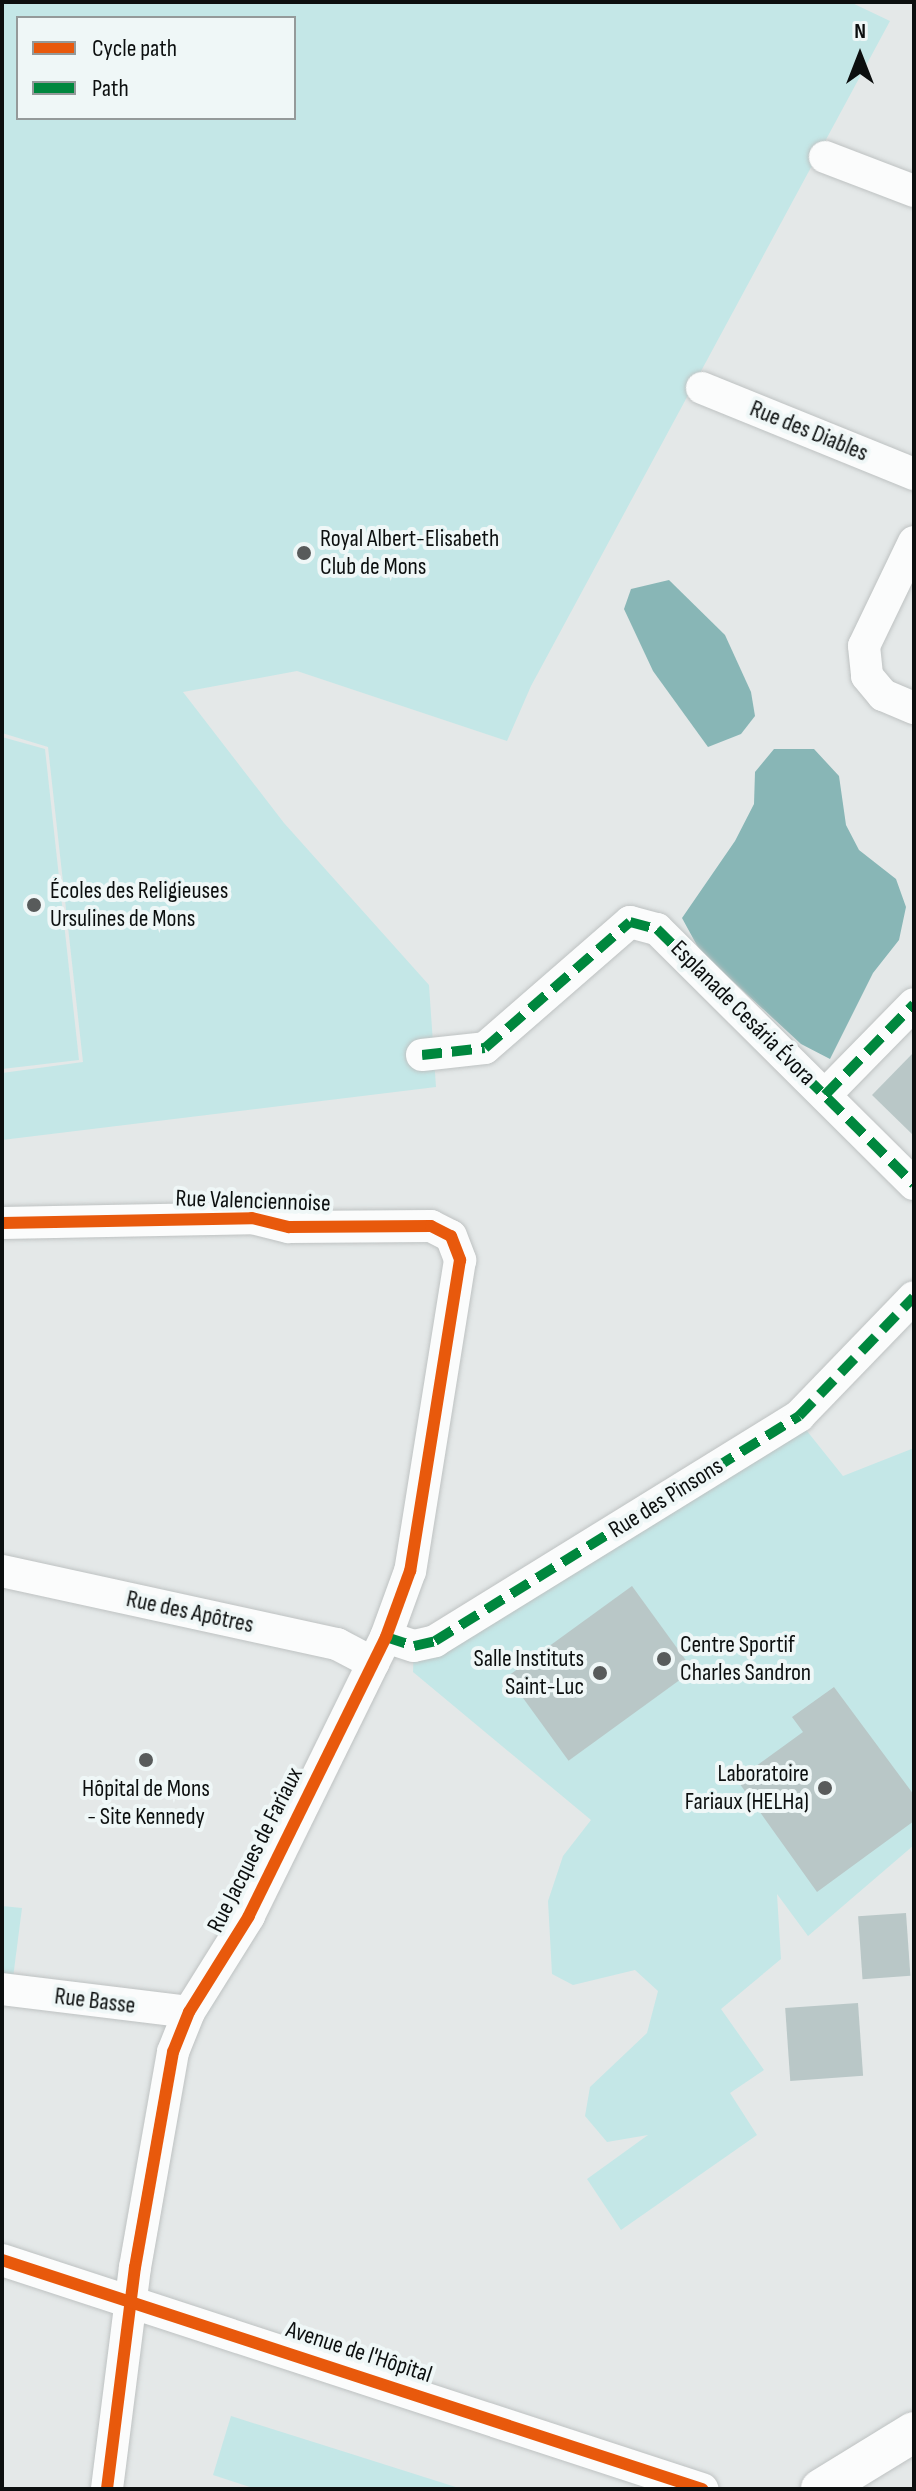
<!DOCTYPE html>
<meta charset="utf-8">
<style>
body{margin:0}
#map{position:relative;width:916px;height:2491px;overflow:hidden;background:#e4e8e8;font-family:"Sofia Sans Condensed",sans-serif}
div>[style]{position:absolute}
.green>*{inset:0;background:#c4e7e7}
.water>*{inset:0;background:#88b6b6}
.building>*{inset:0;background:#b9c7c7;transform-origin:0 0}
.roads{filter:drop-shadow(0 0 2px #bec2c2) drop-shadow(0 0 2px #bec2c2)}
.minor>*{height:32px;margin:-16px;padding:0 16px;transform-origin:16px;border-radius:16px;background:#fbfcfc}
.major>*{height:40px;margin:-20px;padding:0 20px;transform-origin:20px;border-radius:20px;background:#fbfcfc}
.quiet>*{height:10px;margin-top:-5px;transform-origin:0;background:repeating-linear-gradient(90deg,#00873e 0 20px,transparent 0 30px)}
.cycleway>*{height:12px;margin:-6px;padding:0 6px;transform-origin:6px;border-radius:6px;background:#e8590c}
.dots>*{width:22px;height:22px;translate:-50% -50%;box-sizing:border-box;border:4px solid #eff7f7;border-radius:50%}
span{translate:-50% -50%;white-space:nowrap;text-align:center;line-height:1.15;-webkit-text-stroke:8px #eff7f7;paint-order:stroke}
.street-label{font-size:24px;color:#0c0f0f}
.poi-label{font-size:24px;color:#0c0f0f}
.left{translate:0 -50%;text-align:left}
.right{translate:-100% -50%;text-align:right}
.frame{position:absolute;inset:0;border:4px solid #0c0f0f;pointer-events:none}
.legend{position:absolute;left:16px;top:16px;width:280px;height:104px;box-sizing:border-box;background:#eff7f7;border:2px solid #949a9a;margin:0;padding:10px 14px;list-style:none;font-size:24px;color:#0c0f0f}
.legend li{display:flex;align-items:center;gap:16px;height:40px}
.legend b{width:40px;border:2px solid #949a9a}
.north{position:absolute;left:820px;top:16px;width:80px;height:80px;-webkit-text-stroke:6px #eff7f7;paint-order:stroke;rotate:0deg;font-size:22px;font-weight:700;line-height:32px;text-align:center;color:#0c0f0f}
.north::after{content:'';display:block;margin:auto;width:28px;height:36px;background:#0c0f0f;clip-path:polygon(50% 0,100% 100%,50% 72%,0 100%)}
</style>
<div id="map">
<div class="green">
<i style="clip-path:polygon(evenodd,2px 2px,850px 2px,890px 21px,531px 686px,507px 741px,297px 671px,183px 692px,284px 823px,429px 985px,436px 1087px,2px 1140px,2px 1073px,83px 1062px,48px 747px,2px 733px,2px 2px,18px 18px,294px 18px,294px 118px,18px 118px,18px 18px)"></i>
<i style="clip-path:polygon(2px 737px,45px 749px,79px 1060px,2px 1069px)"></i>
<i style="clip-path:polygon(803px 1426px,843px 1476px,914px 1448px,914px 1845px,808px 1936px,777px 1894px,781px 1959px,721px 2009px,764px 2070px,730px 2093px,757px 2135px,621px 2230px,587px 2179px,648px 2135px,607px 2142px,585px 2116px,590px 2087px,647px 2033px,658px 1991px,635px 1970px,573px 1985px,552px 1974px,548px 1901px,563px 1856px,591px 1820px,413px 1672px,414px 1646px)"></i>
<i style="clip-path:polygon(2px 1906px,22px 1908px,13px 1978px,2px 1977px)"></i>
<i style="clip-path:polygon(231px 2416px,342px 2451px,462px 2489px,256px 2489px,213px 2475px)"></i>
</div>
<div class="water">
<i style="clip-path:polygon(669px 580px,725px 635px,751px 692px,755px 716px,741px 734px,708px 747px,653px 671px,624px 609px,631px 589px)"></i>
<i style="clip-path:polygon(774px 749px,814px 749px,839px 776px,846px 825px,859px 850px,896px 879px,906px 907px,899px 940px,873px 973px,830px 1059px,801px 1044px,700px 951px,682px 918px,735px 841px,754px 804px,755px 772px)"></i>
</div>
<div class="building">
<i style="clip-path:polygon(914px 1052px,914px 1136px,872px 1095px)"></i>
<i style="left:632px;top:1586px;width:104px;height:154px;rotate:54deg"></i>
<i style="clip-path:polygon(834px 1687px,914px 1795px,914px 1821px,817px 1892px,737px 1780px,803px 1732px,792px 1717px)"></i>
<i style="left:906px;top:1913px;width:63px;height:48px;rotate:86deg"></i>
<i style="left:858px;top:2003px;width:73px;height:73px;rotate:86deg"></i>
</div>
<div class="roads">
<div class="minor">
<i style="left:825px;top:157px;width:95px;rotate:20.9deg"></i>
<i style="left:702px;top:388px;width:229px;rotate:22.1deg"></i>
<i style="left:914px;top:542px;width:115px;rotate:115.7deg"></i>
<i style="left:864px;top:646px;width:30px;rotate:84deg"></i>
<i style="left:867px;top:676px;width:25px;rotate:50deg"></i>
<i style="left:883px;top:695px;width:34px;rotate:23deg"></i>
<i style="left:422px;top:1055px;width:63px;rotate:-6.3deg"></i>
<i style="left:485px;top:1048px;width:192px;rotate:-41deg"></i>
<i style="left:630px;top:922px;width:28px;rotate:15deg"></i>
<i style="left:657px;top:929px;width:362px;rotate:44.8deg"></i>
<i style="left:825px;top:1095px;width:127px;rotate:-45.6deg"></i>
<i style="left:2px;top:1223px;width:250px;rotate:-1.1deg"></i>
<i style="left:252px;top:1218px;width:38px;rotate:14deg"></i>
<i style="left:289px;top:1227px;width:142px;rotate:-0.4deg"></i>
<i style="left:431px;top:1226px;width:22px;rotate:27deg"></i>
<i style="left:451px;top:1236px;width:26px;rotate:69deg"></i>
<i style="left:460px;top:1260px;width:315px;rotate:99.1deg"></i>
<i style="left:410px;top:1571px;width:70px;rotate:110deg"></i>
<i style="left:386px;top:1637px;width:311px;rotate:116.2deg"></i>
<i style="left:249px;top:1916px;width:113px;rotate:122deg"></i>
<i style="left:189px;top:2012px;width:43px;rotate:111.8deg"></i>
<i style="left:173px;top:2052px;width:218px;rotate:100deg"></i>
<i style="left:135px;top:2267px;width:224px;rotate:97.2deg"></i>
<i style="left:2px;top:1571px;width:343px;rotate:12.3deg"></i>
<i style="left:337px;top:1644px;width:41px;rotate:27.8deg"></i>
<i style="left:386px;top:1637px;width:29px;rotate:18deg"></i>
<i style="left:414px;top:1646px;width:22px;rotate:-13deg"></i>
<i style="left:435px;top:1641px;width:428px;rotate:-31.7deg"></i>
<i style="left:799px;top:1416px;width:165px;rotate:-46deg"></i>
<i style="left:2px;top:1989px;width:188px;rotate:7deg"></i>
<i style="left:2px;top:2260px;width:737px;rotate:18.12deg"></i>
</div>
<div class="major">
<i style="left:821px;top:2489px;width:109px;rotate:-31.5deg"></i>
</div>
</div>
<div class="quiet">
<i style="left:422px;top:1055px;width:63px;rotate:-6.3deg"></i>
<i style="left:485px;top:1048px;width:192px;rotate:-41deg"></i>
<i style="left:630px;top:922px;width:28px;rotate:15deg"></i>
<i style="left:657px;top:929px;width:362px;rotate:44.8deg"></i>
<i style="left:825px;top:1095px;width:127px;rotate:-45.6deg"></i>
<i style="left:386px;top:1637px;width:29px;rotate:18deg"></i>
<i style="left:414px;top:1646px;width:22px;rotate:-13deg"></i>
<i style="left:435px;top:1641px;width:428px;rotate:-31.7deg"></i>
<i style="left:799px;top:1416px;width:165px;rotate:-46deg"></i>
</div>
<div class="cycleway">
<i style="left:2px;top:1223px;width:250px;rotate:-1.1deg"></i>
<i style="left:252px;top:1218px;width:38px;rotate:14deg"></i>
<i style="left:289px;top:1227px;width:142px;rotate:-0.4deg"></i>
<i style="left:431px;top:1226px;width:22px;rotate:27deg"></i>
<i style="left:451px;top:1236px;width:26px;rotate:69deg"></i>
<i style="left:460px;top:1260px;width:315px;rotate:99.1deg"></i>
<i style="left:410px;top:1571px;width:70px;rotate:110deg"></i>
<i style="left:386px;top:1637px;width:311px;rotate:116.2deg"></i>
<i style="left:249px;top:1916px;width:113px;rotate:122deg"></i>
<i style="left:189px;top:2012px;width:43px;rotate:111.8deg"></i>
<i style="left:173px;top:2052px;width:218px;rotate:100deg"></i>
<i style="left:135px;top:2267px;width:224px;rotate:97.2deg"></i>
<i style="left:2px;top:2260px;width:737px;rotate:18.12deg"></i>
</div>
<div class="dots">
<i style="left:304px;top:553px;background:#585b5b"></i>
<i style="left:34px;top:905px;background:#585b5b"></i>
<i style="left:664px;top:1659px;background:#585b5b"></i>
<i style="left:600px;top:1673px;background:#585b5b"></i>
<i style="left:146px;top:1760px;background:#585b5b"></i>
<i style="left:825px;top:1788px;background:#585b5b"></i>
</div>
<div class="street-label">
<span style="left:809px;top:431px;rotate:22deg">Rue des Diables</span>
<span style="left:743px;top:1013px;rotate:45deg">Esplanade Cesária Évora</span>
<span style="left:253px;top:1201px;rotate:2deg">Rue Valenciennoise</span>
<span style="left:666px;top:1498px;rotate:-32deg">Rue des Pinsons</span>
<span style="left:190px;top:1612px;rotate:12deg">Rue des Apôtres</span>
<span style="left:255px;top:1850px;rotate:-63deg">Rue Jacques de Fariaux</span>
<span style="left:95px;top:2001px;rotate:7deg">Rue Basse</span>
<span style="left:359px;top:2352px;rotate:18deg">Avenue de l'Hôpital</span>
</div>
<div class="poi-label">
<span class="left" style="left:320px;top:553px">Royal Albert-Elisabeth<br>Club de Mons</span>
<span class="left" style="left:50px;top:905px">Écoles des Religieuses<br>Ursulines de Mons</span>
<span class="left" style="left:680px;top:1659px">Centre Sportif<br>Charles Sandron</span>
<span class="right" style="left:584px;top:1673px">Salle Instituts<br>Saint-Luc</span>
<span class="right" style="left:809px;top:1788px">Laboratoire<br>Fariaux (HELHa)</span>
<span style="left:146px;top:1803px">Hôpital de Mons<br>- Site Kennedy</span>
</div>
<div class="frame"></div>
<ul class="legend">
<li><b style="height:10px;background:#e8590c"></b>Cycle path</li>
<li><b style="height:10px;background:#00873e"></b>Path</li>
</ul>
<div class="north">N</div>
</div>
